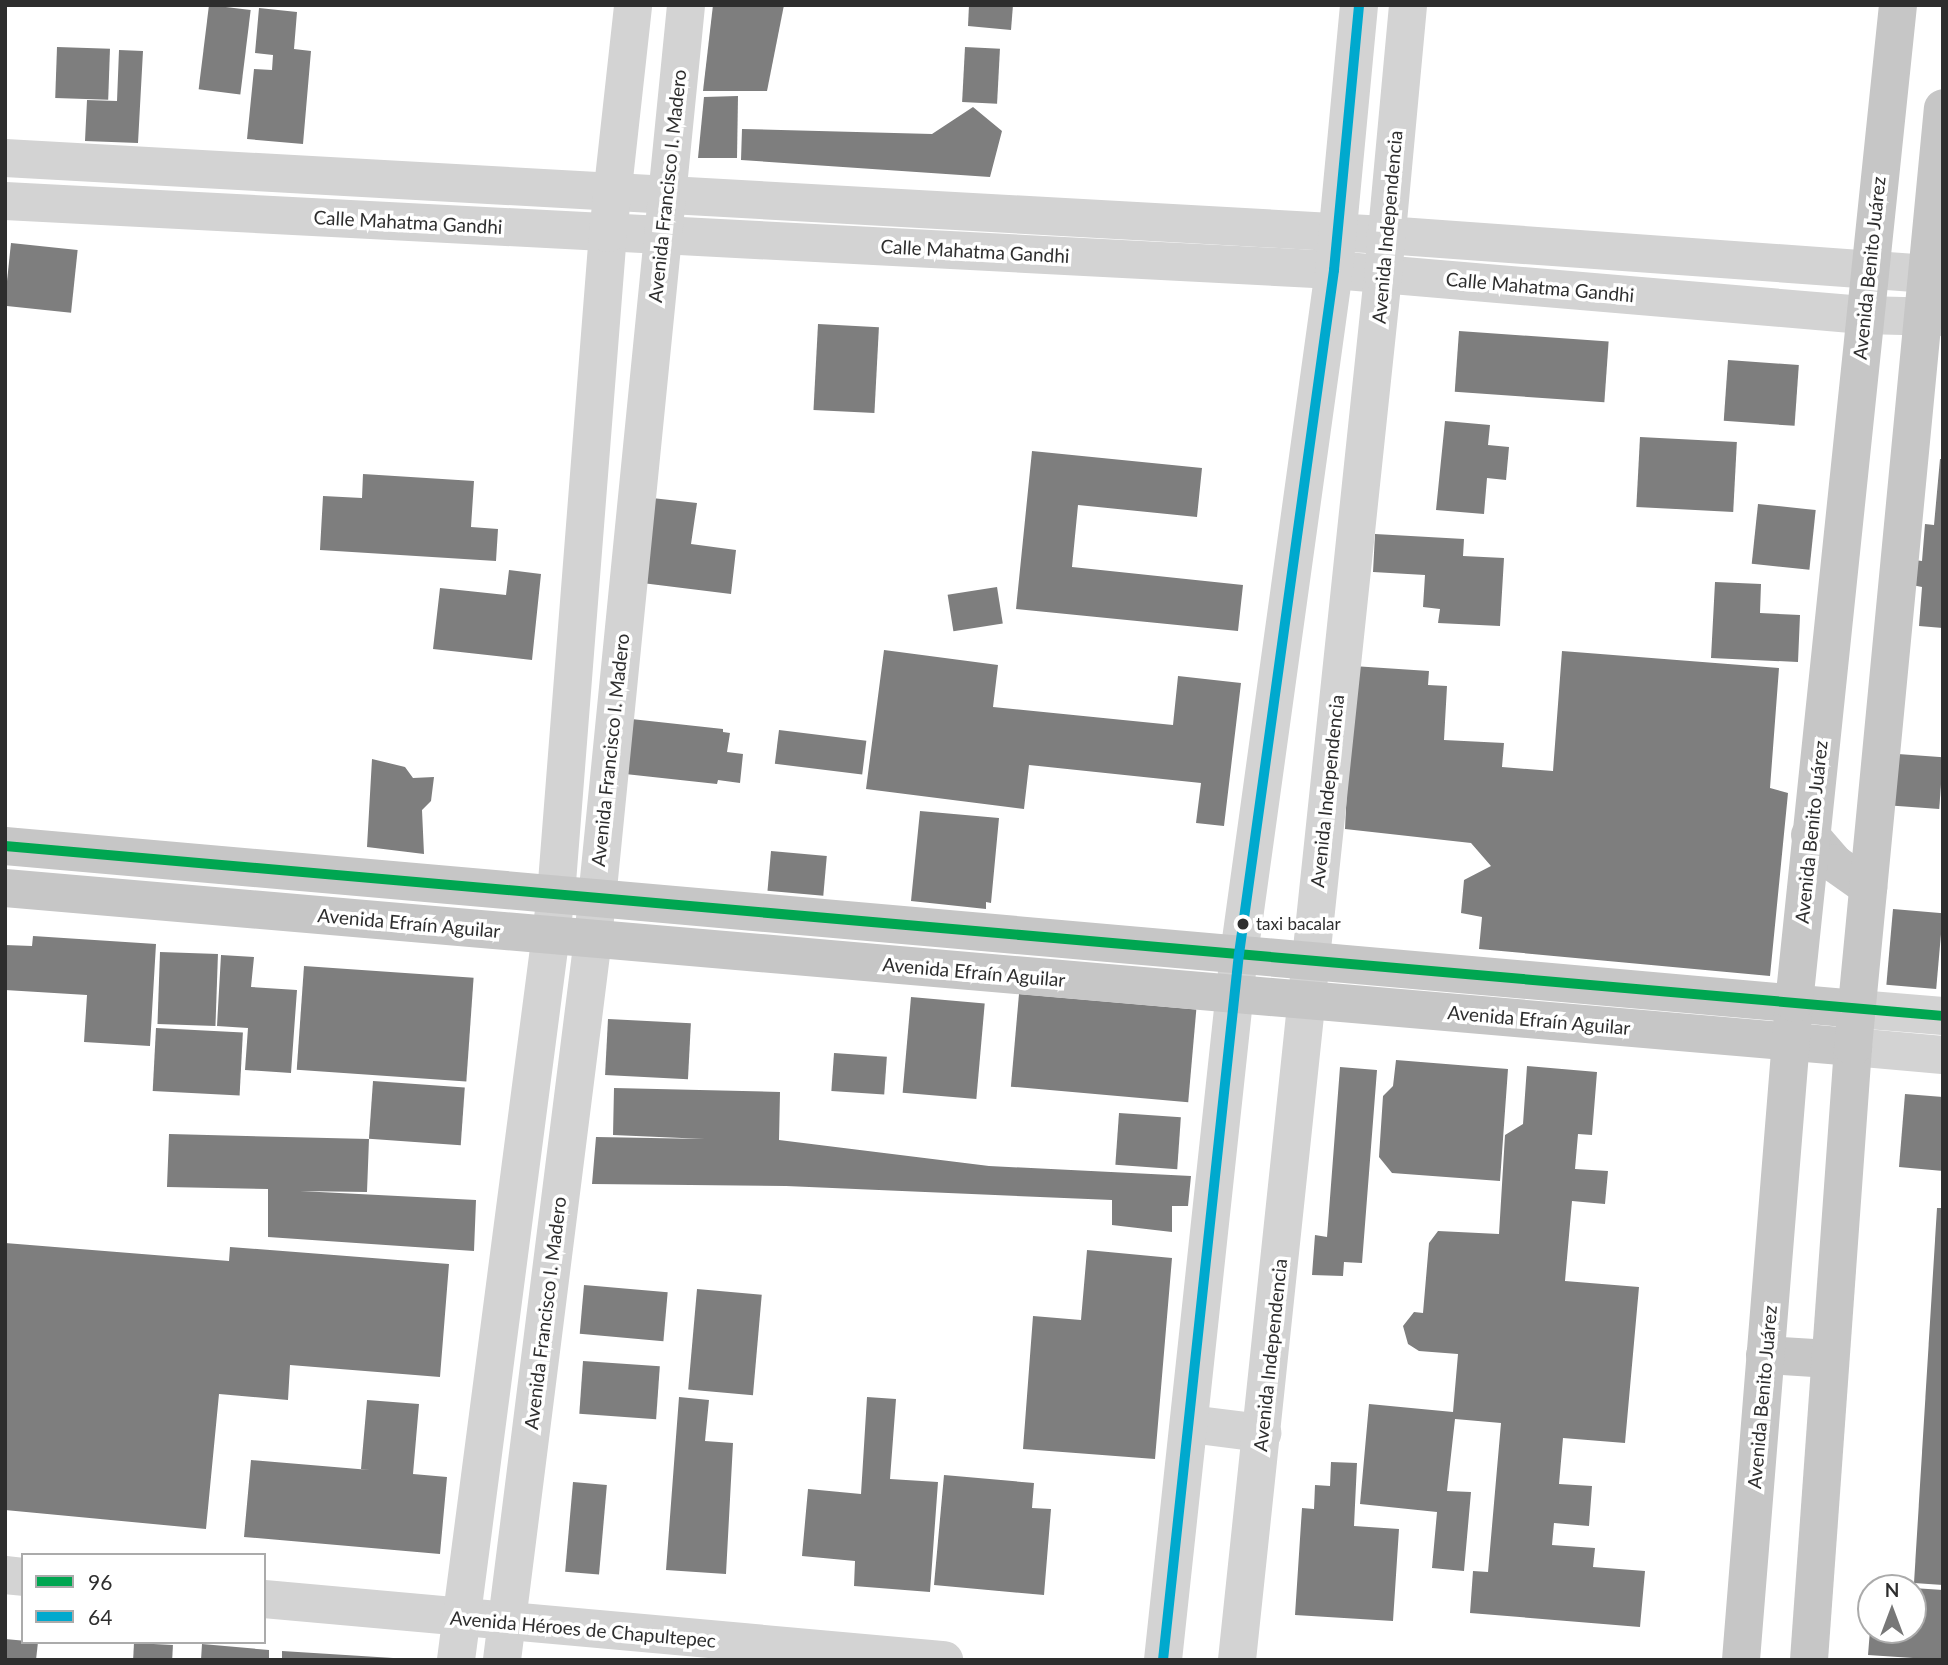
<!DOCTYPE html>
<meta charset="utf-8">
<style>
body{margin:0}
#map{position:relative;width:1948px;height:1665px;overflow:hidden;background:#fff;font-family:Lato,sans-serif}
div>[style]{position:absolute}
.building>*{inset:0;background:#7e7e7e;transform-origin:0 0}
.minor>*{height:38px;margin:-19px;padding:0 19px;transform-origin:19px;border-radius:19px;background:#d3d3d3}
.major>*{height:38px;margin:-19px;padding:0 19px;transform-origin:19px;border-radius:19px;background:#c6c6c6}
.bus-1>*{height:10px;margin:-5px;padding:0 5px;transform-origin:5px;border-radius:5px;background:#00a651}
.bus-2>*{height:10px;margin:-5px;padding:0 5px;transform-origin:5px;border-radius:5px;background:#00a9ce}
.dots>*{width:19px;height:19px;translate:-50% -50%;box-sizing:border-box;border:4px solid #fff;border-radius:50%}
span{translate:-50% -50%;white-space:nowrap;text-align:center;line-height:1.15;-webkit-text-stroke:7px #fff;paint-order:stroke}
.bus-label{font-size:17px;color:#2e2e2e}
.left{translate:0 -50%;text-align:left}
.street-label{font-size:19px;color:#2e2e2e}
.frame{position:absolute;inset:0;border:7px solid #2e2e2e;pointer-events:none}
.legend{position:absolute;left:21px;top:1553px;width:245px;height:91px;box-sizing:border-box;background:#fff;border:2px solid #ababab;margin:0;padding:9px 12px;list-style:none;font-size:21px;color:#2e2e2e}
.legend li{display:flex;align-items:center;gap:14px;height:35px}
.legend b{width:35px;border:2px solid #ababab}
.north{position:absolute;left:1857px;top:1574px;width:70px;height:70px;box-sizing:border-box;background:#fff;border:2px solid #ababab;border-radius:50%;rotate:0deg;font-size:19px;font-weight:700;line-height:28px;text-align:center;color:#2e2e2e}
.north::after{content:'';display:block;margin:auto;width:24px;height:32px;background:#777;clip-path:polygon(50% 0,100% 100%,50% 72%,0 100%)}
</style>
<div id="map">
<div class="building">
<i style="left:209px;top:5px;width:42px;height:85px;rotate:7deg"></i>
<i style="clip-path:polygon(713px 5px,784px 5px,767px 91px,703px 91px)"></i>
<i style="clip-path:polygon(969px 5px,1013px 5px,1011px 30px,968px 26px)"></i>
<i style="clip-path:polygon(259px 8px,297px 12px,294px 49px,311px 51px,303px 144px,247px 139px,254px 69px,272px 70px,273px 55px,255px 53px)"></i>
<i style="left:57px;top:47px;width:53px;height:51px;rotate:2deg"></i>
<i style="left:965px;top:47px;width:35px;height:55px;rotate:3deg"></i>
<i style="clip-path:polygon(119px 50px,143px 51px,138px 143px,85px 141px,87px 100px,117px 101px)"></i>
<i style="clip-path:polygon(738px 96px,737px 158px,698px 158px,704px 97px)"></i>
<i style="clip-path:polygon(973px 107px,1002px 131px,990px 177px,741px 160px,742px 129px,932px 134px)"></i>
<i style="left:11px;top:243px;width:67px;height:63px;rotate:6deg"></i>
<i style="left:818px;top:324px;width:61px;height:86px;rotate:3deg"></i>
<i style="left:1459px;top:331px;width:150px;height:61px;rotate:4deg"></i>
<i style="left:1728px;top:360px;width:71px;height:61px;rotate:4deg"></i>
<i style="clip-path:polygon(1445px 421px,1490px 425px,1488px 445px,1509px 447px,1506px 480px,1487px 478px,1484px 514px,1436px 510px)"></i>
<i style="left:1640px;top:437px;width:97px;height:70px;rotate:3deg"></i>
<i style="clip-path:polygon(1032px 451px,1202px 468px,1197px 517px,1078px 505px,1072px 567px,1243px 585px,1238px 631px,1016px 609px)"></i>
<i style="clip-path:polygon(1940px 459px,1943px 459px,1943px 628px,1919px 626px,1922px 587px,1912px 585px,1914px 560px,1922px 561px,1925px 524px,1934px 525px)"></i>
<i style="clip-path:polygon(363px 474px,474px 481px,471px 527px,498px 529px,496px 561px,320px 550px,323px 496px,362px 498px)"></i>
<i style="clip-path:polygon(652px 498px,697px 503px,691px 544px,736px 550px,731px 594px,642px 583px)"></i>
<i style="left:1758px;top:504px;width:58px;height:60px;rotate:6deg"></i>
<i style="clip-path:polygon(1375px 534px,1464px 539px,1463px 556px,1504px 558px,1500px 626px,1438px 623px,1440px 609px,1423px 607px,1425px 575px,1373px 572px)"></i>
<i style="clip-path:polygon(509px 570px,541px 574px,532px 660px,433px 649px,440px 588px,506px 595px)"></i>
<i style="clip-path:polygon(1715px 582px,1761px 584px,1760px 613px,1800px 615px,1798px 662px,1711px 658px)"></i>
<i style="left:997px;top:587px;width:37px;height:50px;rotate:81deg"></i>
<i style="clip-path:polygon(884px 650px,998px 665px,993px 707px,1173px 725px,1178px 676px,1241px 683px,1224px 826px,1196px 823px,1201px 783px,1029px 765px,1024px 809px,866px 789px)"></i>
<i style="clip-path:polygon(1562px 651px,1779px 668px,1770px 788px,1788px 793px,1770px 976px,1479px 949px,1482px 917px,1461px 913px,1464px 880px,1491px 866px,1471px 843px,1345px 829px,1353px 666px,1429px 671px,1428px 685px,1447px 686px,1444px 740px,1504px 743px,1502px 767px,1553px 771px)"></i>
<i style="clip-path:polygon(622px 718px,723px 729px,723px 732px,730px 733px,727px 752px,743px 754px,740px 783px,718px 780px,717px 784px,616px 773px)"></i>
<i style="left:779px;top:730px;width:88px;height:34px;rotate:7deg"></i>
<i style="left:1898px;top:754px;width:45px;height:52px;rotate:4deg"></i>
<i style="clip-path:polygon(372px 759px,405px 767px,413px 778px,434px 777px,431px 801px,422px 810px,424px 854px,367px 847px)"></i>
<i style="clip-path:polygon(920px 811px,999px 818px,991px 903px,986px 902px,986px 909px,911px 901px)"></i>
<i style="left:771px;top:851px;width:56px;height:40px;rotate:5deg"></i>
<i style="left:1893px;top:909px;width:50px;height:76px;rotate:5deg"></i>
<i style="clip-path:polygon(33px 936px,156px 944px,150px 1046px,84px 1042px,87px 995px,5px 990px,5px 945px,32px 946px)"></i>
<i style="left:160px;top:952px;width:58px;height:72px;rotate:2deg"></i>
<i style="clip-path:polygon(221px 955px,254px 957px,251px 987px,297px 990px,291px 1073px,245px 1070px,248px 1028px,217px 1026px)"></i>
<i style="left:304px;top:966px;width:170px;height:104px;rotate:4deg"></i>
<i style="left:1019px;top:994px;width:178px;height:93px;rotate:5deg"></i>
<i style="left:911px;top:997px;width:74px;height:96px;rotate:5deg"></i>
<i style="left:608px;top:1019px;width:83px;height:56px;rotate:3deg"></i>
<i style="left:156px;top:1028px;width:87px;height:63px;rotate:3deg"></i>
<i style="left:834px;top:1053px;width:53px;height:38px;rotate:4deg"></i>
<i style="clip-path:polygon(1396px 1060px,1508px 1069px,1500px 1181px,1392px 1173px,1379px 1157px,1383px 1096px,1393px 1086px)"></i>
<i style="clip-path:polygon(1527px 1066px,1597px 1072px,1592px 1135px,1578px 1134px,1575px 1169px,1608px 1171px,1605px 1204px,1572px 1201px,1565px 1281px,1639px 1287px,1625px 1443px,1563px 1438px,1559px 1484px,1592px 1486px,1589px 1526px,1554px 1523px,1552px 1545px,1595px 1548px,1593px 1567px,1645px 1571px,1640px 1627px,1470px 1613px,1473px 1571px,1488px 1572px,1501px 1423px,1455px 1419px,1447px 1491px,1471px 1492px,1464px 1571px,1432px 1568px,1437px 1512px,1360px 1504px,1369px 1404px,1453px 1412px,1458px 1354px,1419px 1351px,1408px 1344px,1403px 1326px,1414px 1312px,1423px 1313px,1429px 1243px,1438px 1231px,1499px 1234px,1505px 1135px,1523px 1124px)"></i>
<i style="clip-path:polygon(1340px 1067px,1377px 1070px,1362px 1263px,1344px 1262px,1343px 1276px,1312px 1275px,1315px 1235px,1327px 1237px)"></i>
<i style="left:373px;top:1081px;width:92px;height:58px;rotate:4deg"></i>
<i style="clip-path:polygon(614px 1088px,780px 1092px,779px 1140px,989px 1166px,1191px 1176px,1188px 1206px,1172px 1206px,1172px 1232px,1112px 1225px,1112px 1200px,786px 1186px,592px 1184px,596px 1137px,705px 1139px,613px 1135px)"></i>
<i style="clip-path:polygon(1905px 1094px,1943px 1097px,1943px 1171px,1899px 1167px)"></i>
<i style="left:1119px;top:1113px;width:62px;height:52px;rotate:4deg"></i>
<i style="clip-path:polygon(169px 1134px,369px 1139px,367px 1192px,300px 1191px,476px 1200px,474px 1251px,268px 1237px,268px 1189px,167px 1187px)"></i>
<i style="clip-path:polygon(1937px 1208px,1943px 1208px,1943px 1585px,1914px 1583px)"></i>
<i style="clip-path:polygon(5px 1243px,229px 1261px,230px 1247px,449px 1264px,440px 1377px,290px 1365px,288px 1400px,219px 1394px,206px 1529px,5px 1510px)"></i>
<i style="clip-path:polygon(1087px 1250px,1172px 1258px,1155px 1459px,1023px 1449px,1033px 1316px,1081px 1320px)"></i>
<i style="left:584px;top:1285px;width:84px;height:49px;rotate:5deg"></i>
<i style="left:697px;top:1289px;width:65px;height:101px;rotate:5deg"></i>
<i style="left:583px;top:1361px;width:77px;height:53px;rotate:4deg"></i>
<i style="clip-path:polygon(679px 1397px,709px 1400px,705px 1441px,733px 1443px,726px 1574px,666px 1570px)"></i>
<i style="clip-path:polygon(867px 1397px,896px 1399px,890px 1479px,938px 1482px,930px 1592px,854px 1586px,855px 1561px,802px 1556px,808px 1489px,861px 1494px)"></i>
<i style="clip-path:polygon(367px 1400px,419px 1404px,413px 1474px,447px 1477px,440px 1554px,244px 1537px,251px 1460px,370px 1470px,361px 1469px)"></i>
<i style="clip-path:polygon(1331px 1462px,1357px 1463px,1354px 1526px,1399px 1529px,1393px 1621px,1295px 1615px,1302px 1508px,1314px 1509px,1315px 1485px,1330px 1486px)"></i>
<i style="clip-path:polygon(944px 1475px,1034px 1483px,1032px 1508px,1051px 1509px,1044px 1595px,934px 1585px)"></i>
<i style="left:573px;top:1482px;width:34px;height:90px;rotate:5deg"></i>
<i style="clip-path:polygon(1913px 1588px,1943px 1590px,1943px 1660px,1868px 1655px,1870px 1630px,1913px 1630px)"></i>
<i style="clip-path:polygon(5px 1639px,38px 1642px,36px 1660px,5px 1660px)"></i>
<i style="left:134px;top:1643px;width:39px;height:17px;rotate:3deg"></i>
<i style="clip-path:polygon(202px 1644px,269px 1650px,269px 1660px,201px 1660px)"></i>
<i style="clip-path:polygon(282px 1651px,393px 1658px,393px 1660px,282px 1660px)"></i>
</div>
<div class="minor">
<i style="left:5px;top:158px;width:1382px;rotate:3.19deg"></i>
<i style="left:1385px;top:235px;width:559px;rotate:4.1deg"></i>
<i style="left:5px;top:201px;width:1331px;rotate:2.97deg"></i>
<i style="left:1334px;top:270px;width:531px;rotate:4.86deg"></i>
<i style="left:1863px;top:315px;width:80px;rotate:1.4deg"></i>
<i style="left:1857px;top:1009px;width:86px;rotate:4.7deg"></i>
<i style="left:1853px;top:1047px;width:90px;rotate:5.1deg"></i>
<i style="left:1190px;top:1424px;width:73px;rotate:7.1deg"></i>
<i style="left:5px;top:1575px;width:18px;rotate:6deg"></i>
<i style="left:264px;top:1599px;width:683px;rotate:5.13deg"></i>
<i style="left:456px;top:1660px;width:772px;rotate:-82.55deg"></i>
<i style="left:556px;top:895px;width:664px;rotate:-85.51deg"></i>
<i style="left:608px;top:233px;width:229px;rotate:-83.7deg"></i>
<i style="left:502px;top:1660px;width:727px;rotate:-82.81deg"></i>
<i style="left:593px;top:939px;width:939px;rotate:-84.31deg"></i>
<i style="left:1163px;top:1660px;width:710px;rotate:-83.86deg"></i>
<i style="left:1239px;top:954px;width:691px;rotate:-82.09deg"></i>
<i style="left:1334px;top:270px;width:266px;rotate:-84.6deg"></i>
<i style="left:1237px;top:1660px;width:1393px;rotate:-83.98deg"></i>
<i style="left:1383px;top:275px;width:271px;rotate:-84.7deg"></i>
</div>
<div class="major">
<i style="left:1810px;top:835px;width:37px;rotate:49deg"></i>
<i style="left:1834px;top:863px;width:42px;rotate:35.2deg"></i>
<i style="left:5px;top:846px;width:1859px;rotate:5.03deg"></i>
<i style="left:5px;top:888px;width:1855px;rotate:4.92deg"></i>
<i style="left:1765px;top:1355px;width:65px;rotate:3.5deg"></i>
<i style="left:1741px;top:1660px;width:659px;rotate:-85.39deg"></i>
<i style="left:1794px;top:1003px;width:1003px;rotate:-84.05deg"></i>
<i style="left:1809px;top:1660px;width:615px;rotate:-85.89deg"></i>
<i style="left:1853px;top:1047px;width:943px;rotate:-84.53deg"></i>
</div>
<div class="bus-1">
<i style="left:5px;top:846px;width:1945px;rotate:5.01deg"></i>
</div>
<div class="bus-2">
<i style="left:1163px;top:1660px;width:710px;rotate:-83.86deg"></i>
<i style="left:1239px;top:954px;width:691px;rotate:-82.09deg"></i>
<i style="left:1334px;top:270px;width:266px;rotate:-84.6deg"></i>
</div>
<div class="dots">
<i style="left:1243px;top:924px;background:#2e2e2e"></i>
</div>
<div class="bus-label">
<span class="left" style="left:1256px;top:924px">taxi bacalar</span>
</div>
<div class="street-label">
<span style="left:667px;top:186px;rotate:-84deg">Avenida Francisco I. Madero</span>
<span style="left:408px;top:222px;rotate:3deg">Calle Mahatma Gandhi</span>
<span style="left:1387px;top:227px;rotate:-85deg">Avenida Independencia</span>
<span style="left:975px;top:251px;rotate:3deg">Calle Mahatma Gandhi</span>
<span style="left:1869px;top:268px;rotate:-84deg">Avenida Benito Juárez</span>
<span style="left:1540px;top:287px;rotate:5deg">Calle Mahatma Gandhi</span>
<span style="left:610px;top:750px;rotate:-84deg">Avenida Francisco I. Madero</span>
<span style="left:1327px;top:791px;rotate:-84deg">Avenida Independencia</span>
<span style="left:1811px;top:832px;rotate:-84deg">Avenida Benito Juárez</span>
<span style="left:409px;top:923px;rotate:5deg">Avenida Efraín Aguilar</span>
<span style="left:974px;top:972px;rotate:5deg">Avenida Efraín Aguilar</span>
<span style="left:1539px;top:1020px;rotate:5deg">Avenida Efraín Aguilar</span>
<span style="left:545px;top:1313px;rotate:-83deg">Avenida Francisco I. Madero</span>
<span style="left:1270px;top:1355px;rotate:-84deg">Avenida Independencia</span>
<span style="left:1762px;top:1397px;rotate:-85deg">Avenida Benito Juárez</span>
<span style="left:583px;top:1629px;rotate:5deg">Avenida Héroes de Chapultepec</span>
</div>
<div class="frame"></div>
<ul class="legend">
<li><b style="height:9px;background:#00a651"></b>96</li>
<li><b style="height:9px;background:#00a9ce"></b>64</li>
</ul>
<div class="north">N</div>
</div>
